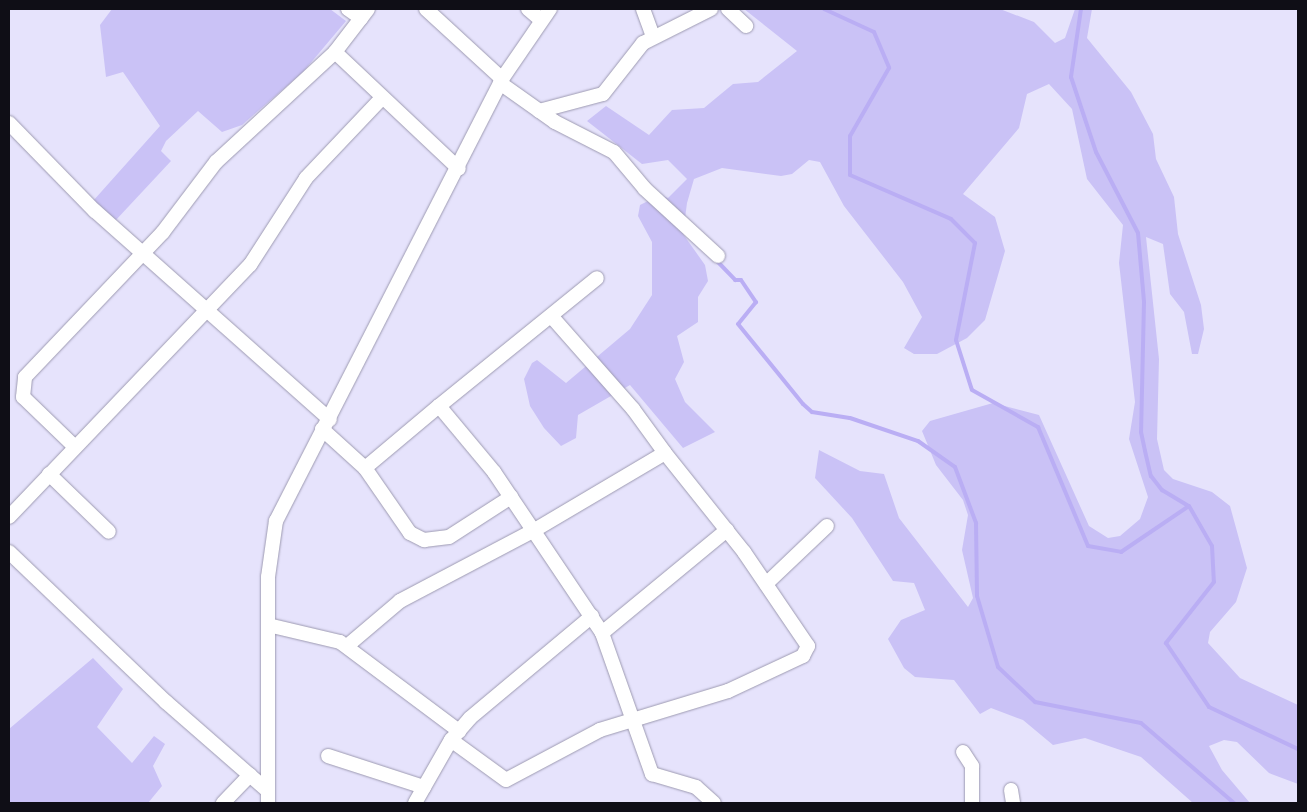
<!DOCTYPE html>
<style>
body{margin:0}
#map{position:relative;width:1307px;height:812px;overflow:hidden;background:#e6e3fc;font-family:Commissioner,sans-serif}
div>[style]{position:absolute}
.green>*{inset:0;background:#cac2f6}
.stream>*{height:4px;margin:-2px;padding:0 2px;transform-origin:2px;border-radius:2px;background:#baaef4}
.roads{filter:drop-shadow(0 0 1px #9d9ab1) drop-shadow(0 0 1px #9d9ab1)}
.minor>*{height:14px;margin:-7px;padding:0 7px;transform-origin:7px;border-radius:7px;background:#fff}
span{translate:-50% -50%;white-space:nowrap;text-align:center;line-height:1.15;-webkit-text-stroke:5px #f3f2fc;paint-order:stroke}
.frame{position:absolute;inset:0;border:10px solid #0f0e16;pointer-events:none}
</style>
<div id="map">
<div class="green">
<i style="clip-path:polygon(112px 9px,330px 9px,346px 21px,303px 72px,242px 125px,222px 132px,198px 111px,166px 141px,161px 151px,171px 161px,115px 221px,93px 201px,160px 126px,123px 72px,106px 77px,100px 25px)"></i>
<i style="clip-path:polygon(744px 9px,1000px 9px,1034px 22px,1055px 43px,1065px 38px,1075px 9px,1092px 9px,1087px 38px,1131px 92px,1153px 134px,1156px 159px,1174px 197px,1178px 234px,1201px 305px,1204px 329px,1198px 354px,1192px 354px,1184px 312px,1170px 294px,1163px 244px,1146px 237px,1159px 359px,1157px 439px,1164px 470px,1173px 479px,1212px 492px,1230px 506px,1247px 568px,1236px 602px,1210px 632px,1208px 643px,1240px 678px,1298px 705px,1298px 784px,1269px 773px,1237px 742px,1224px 740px,1209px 746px,1222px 770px,1250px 803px,1193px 803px,1141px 757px,1085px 738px,1053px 745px,1023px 720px,991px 708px,980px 714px,954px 680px,915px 677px,904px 668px,888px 639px,901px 620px,925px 610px,914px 583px,893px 581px,852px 518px,815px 478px,819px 450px,860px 471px,884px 474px,899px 518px,968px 607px,973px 598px,962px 550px,968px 515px,963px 500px,936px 465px,922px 431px,930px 421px,993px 403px,1039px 415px,1089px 526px,1108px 538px,1120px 536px,1140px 519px,1148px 497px,1129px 439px,1135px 402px,1119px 263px,1123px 225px,1087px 179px,1072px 109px,1049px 84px,1027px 94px,1019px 128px,963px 194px,995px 217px,1005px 251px,985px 320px,967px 338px,937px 354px,914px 354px,904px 348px,922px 317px,903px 282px,844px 206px,820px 162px,809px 160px,792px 174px,781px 176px,722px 168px,694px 179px,687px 203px,683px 234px,705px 265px,708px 281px,698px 297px,698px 322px,677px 336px,684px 362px,675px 379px,685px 402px,715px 432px,683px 448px,630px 385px,578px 415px,576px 438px,561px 446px,544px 428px,530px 406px,524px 379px,532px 363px,537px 360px,566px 383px,630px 329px,652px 295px,652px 242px,638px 216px,640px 205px,660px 195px,668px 198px,687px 179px,668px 160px,642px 164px,587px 121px,606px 106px,649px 135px,672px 110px,704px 108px,733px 84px,758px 82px,797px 51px)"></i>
<i style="clip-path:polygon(93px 658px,123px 689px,97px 727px,132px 763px,154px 736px,165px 744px,153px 766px,162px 786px,148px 803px,9px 803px,9px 729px)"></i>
</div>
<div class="stream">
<i style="left:824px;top:9px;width:55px;rotate:24.7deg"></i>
<i style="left:874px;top:32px;width:39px;rotate:67deg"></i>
<i style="left:889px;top:68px;width:78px;rotate:119.8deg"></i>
<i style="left:850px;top:136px;width:39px;rotate:90deg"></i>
<i style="left:850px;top:175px;width:110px;rotate:23.5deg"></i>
<i style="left:951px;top:219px;width:34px;rotate:45deg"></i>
<i style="left:975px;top:243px;width:99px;rotate:101.1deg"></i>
<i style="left:956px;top:340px;width:52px;rotate:72.3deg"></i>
<i style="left:972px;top:390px;width:76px;rotate:29.3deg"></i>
<i style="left:1038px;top:427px;width:129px;rotate:67.2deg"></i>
<i style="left:1088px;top:546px;width:34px;rotate:10deg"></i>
<i style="left:1121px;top:552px;width:82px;rotate:-34.1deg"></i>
<i style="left:1189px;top:506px;width:46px;rotate:60.1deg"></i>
<i style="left:1212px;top:546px;width:36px;rotate:87deg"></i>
<i style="left:1214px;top:582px;width:78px;rotate:128.2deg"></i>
<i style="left:1166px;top:643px;width:77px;rotate:56.1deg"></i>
<i style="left:1209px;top:707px;width:98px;rotate:25.3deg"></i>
<i style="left:1081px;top:9px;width:69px;rotate:98.4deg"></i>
<i style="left:1071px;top:77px;width:79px;rotate:71.6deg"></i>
<i style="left:1096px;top:152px;width:91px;rotate:62.6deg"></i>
<i style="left:1138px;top:233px;width:69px;rotate:85deg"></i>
<i style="left:1144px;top:302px;width:130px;rotate:91.3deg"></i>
<i style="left:1141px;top:432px;width:19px;rotate:78deg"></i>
<i style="left:1145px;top:451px;width:26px;rotate:77deg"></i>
<i style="left:1151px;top:476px;width:18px;rotate:52deg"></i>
<i style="left:1162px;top:490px;width:31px;rotate:31deg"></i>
<i style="left:716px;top:260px;width:28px;rotate:46deg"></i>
<i style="left:735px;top:280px;width:6px"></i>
<i style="left:741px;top:280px;width:27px;rotate:56deg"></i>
<i style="left:756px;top:302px;width:28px;rotate:129deg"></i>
<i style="left:738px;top:324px;width:103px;rotate:50.9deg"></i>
<i style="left:803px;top:404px;width:12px;rotate:42deg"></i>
<i style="left:812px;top:412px;width:38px;rotate:9deg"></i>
<i style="left:850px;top:418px;width:72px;rotate:18.7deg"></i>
<i style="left:918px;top:441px;width:45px;rotate:35.1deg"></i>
<i style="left:955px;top:467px;width:60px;rotate:69.4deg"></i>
<i style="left:976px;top:523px;width:73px;rotate:89.2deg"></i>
<i style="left:977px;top:596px;width:74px;rotate:73.5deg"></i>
<i style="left:998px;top:667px;width:51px;rotate:43.4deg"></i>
<i style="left:1035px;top:702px;width:108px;rotate:11.2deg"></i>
<i style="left:1141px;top:723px;width:123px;rotate:40.7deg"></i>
</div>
<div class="roads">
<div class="minor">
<i style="left:348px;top:9px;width:16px;rotate:35deg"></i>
<i style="left:426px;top:9px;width:103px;rotate:42.6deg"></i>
<i style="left:528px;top:9px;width:16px;rotate:40deg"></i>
<i style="left:643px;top:9px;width:29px;rotate:70deg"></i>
<i style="left:728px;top:9px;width:25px;rotate:43deg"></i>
<i style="left:335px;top:52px;width:170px;rotate:43.3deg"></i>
<i style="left:500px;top:83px;width:67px;rotate:35.3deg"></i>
<i style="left:555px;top:122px;width:66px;rotate:27deg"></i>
<i style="left:614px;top:152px;width:48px;rotate:50deg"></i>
<i style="left:645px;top:189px;width:99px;rotate:42.5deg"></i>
<i style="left:539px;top:111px;width:66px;rotate:-14.9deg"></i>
<i style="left:603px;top:94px;width:65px;rotate:-51.9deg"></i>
<i style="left:643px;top:43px;width:76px;rotate:-26.6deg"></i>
<i style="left:9px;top:123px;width:123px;rotate:45.7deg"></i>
<i style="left:95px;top:211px;width:314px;rotate:41.6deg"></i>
<i style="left:552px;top:317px;width:123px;rotate:48.6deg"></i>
<i style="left:633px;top:409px;width:54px;rotate:54deg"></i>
<i style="left:439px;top:406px;width:203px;rotate:-39deg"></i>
<i style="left:322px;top:429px;width:58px;rotate:42.2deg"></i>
<i style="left:365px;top:468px;width:97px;rotate:-40deg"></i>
<i style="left:439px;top:406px;width:86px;rotate:50.2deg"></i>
<i style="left:494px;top:472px;width:194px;rotate:56.1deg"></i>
<i style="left:602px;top:633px;width:150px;rotate:70.5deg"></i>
<i style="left:652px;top:774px;width:46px;rotate:16.5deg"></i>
<i style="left:696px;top:787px;width:24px;rotate:42deg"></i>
<i style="left:75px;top:447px;width:72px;rotate:-136.1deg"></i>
<i style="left:23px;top:397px;width:20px;rotate:-84deg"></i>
<i style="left:25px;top:377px;width:200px;rotate:-46.4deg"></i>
<i style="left:163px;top:232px;width:88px;rotate:-52.9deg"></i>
<i style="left:216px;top:162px;width:162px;rotate:-42.7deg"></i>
<i style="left:335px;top:52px;width:54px;rotate:-52.5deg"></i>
<i style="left:365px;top:468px;width:79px;rotate:55.3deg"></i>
<i style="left:410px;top:533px;width:16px;rotate:27deg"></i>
<i style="left:424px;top:540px;width:25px;rotate:-7deg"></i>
<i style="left:449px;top:537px;width:74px;rotate:-32.8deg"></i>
<i style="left:49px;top:474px;width:83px;rotate:44deg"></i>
<i style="left:9px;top:517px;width:349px;rotate:-46.3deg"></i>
<i style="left:250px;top:265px;width:103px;rotate:-57.2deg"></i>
<i style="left:306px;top:178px;width:109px;rotate:-46.5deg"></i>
<i style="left:9px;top:552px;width:217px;rotate:43.7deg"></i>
<i style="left:166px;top:702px;width:134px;rotate:41.1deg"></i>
<i style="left:766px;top:584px;width:84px;rotate:-43.6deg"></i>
<i style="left:268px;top:625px;width:74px;rotate:13.3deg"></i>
<i style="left:340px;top:642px;width:149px;rotate:36.8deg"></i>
<i style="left:602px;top:633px;width:162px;rotate:-39.5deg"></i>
<i style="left:347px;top:646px;width:70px;rotate:-40.3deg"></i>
<i style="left:400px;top:601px;width:150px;rotate:-27.8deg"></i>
<i style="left:533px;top:531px;width:153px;rotate:-30.6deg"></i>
<i style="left:665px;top:453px;width:127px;rotate:51.4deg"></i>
<i style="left:744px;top:552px;width:114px;rotate:55.8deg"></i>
<i style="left:808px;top:646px;width:11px;rotate:117deg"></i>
<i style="left:803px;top:656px;width:83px;rotate:155deg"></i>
<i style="left:728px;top:691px;width:134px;rotate:163.1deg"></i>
<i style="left:600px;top:730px;width:106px;rotate:152deg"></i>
<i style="left:506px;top:780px;width:68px;rotate:-144deg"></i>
<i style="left:963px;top:752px;width:17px;rotate:57deg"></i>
<i style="left:972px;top:766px;width:37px;rotate:90deg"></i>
<i style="left:328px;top:756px;width:101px;rotate:17.9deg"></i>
<i style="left:1011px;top:790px;width:13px;rotate:81deg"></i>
<i style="left:223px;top:803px;width:39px;rotate:-46deg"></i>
<i style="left:268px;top:803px;width:226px;rotate:-90deg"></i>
<i style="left:268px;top:577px;width:57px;rotate:-81.9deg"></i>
<i style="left:276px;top:521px;width:496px;rotate:-62.9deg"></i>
<i style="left:502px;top:79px;width:85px;rotate:-55.6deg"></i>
<i style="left:415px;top:803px;width:73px;rotate:-60.3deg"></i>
<i style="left:451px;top:740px;width:29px;rotate:-49deg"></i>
<i style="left:470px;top:718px;width:159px;rotate:-39.9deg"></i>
</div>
</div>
<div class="frame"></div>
</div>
